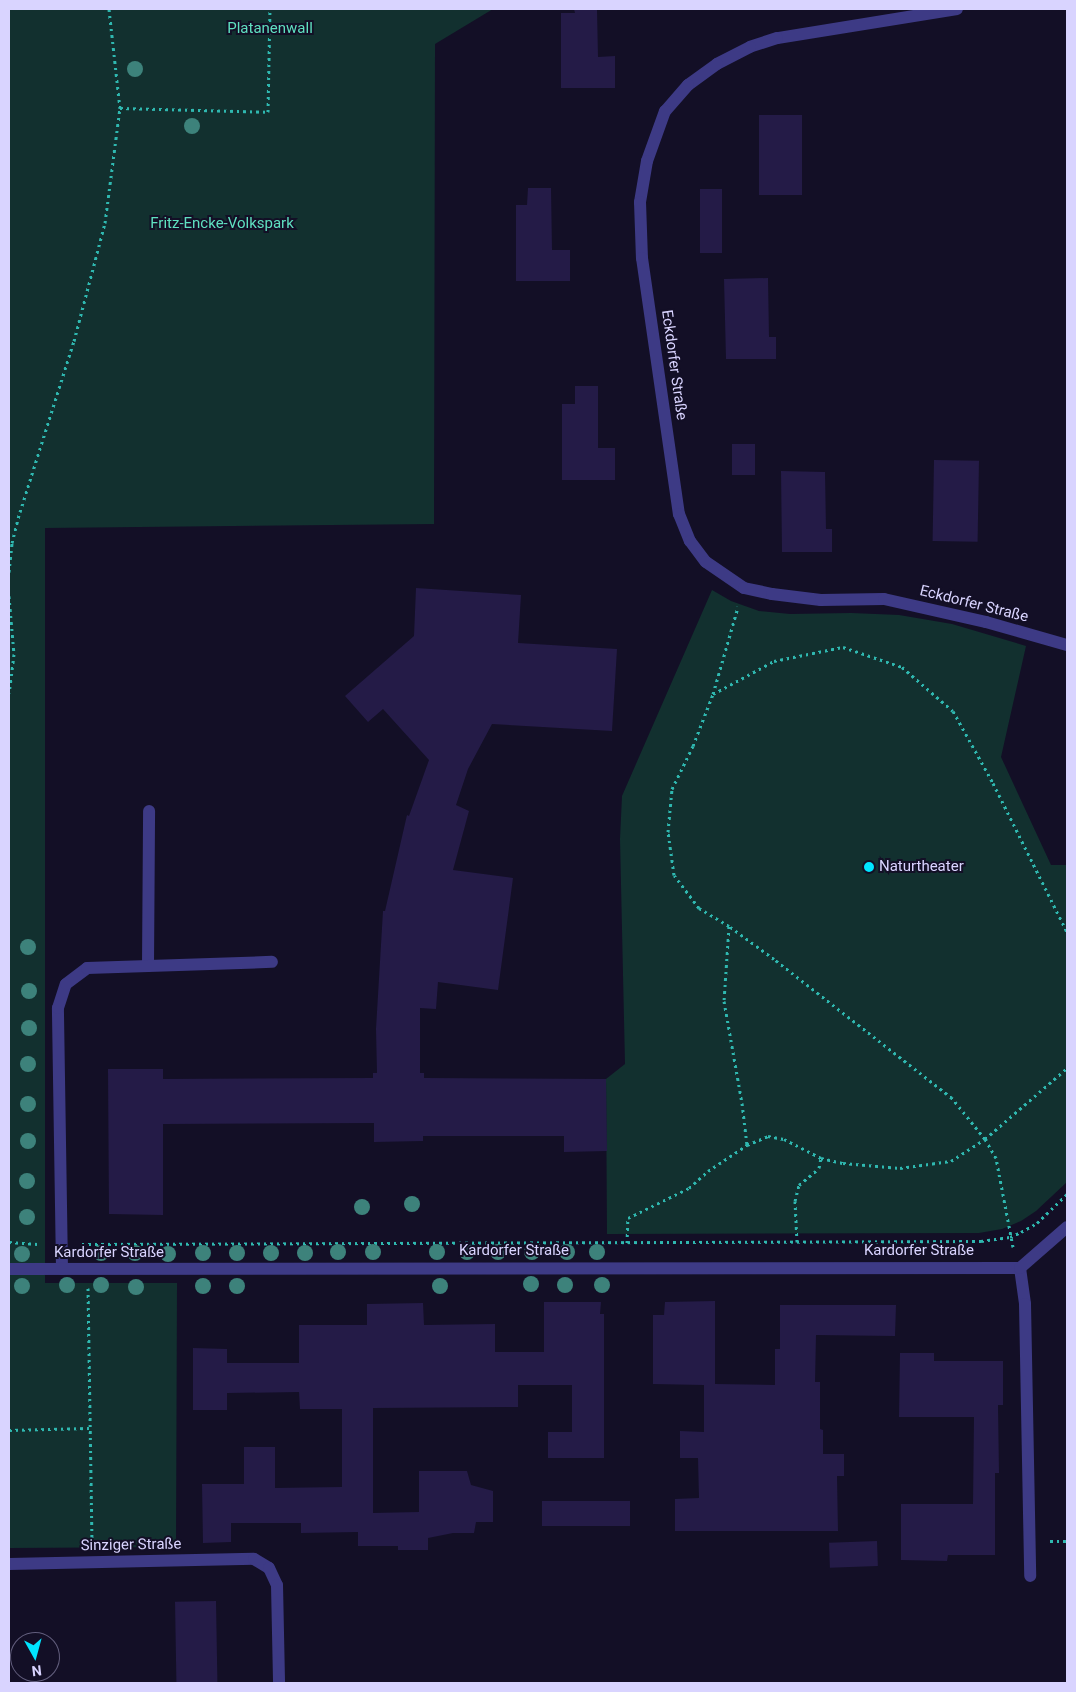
<!DOCTYPE html>
<meta charset="utf-8">
<style>
body{margin:0}
#map{position:relative;width:1076px;height:1692px;overflow:hidden;background:#130f26;font-family:Roboto,sans-serif}
div>[style]{position:absolute}
.green>*{inset:0;background:#12302f}
.building>*{inset:0;background:#241b47;transform-origin:0 0}
.path>*{height:3px;margin-top:-1.5px;transform-origin:0;background:repeating-linear-gradient(90deg,#2fb8b0 0 2.5px,transparent 0 6.5px)}
.lane>*{height:12px;margin:-6px;padding:0 6px;transform-origin:6px;border-radius:6px;background:#3d3a85}
.street>*{height:12px;margin:-6px;padding:0 6px;transform-origin:6px;border-radius:6px;background:#3d3a85}
.trees>*{width:16px;height:16px;margin:-8px;border-radius:50%;background:#3d827b}
.dots>*{width:14px;height:14px;translate:-50% -50%;box-sizing:border-box;border:2px solid #130f26;border-radius:50%}
span{translate:-50% -50%;white-space:nowrap;text-align:center;line-height:1.15;-webkit-text-stroke:4px #130f26;paint-order:stroke}
.park-label{font-size:15px;color:#5fe0c0}
.street-label{font-size:15px;color:#d9d4ff}
.poi-label{font-size:15px;color:#d9d4ff}
.left{translate:0 -50%;text-align:left}
.frame{position:absolute;inset:0;border:10px solid #d9d4ff;pointer-events:none}
.north{position:absolute;left:10px;top:1632px;width:50px;height:50px;box-sizing:border-box;background:#130f26;border:1px solid #625e7d;border-radius:50%;rotate:173deg;font-size:14px;font-weight:700;line-height:20px;text-align:center;color:#d9d4ff}
.north::after{content:'';display:block;margin:auto;width:18px;height:22px;background:#00e5ff;clip-path:polygon(50% 0,100% 100%,50% 72%,0 100%)}
</style>
<div id="map">
<div class="green">
<i style="clip-path:polygon(9px 9px,493px 9px,435px 44px,434px 524px,45px 528px,45px 1283px,177px 1283px,176px 1547px,9px 1548px)"></i>
<i style="clip-path:polygon(712px 590px,731px 601px,759px 611px,790px 614px,851px 613px,899px 615px,952px 624px,1026px 646px,1001px 757px,1051px 865px,1067px 865px,1067px 1182px,1036px 1211px,1021px 1221px,1002px 1229px,979px 1233px,607px 1234px,606px 1079px,625px 1064px,620px 839px,622px 796px)"></i>
</div>
<div class="building">
<i style="clip-path:polygon(574px 9px,597px 9px,598px 57px,615px 56px,615px 88px,561px 88px,561px 13px,575px 13px)"></i>
<i style="left:759px;top:115px;width:43px;height:80px"></i>
<i style="clip-path:polygon(528px 188px,551px 188px,552px 250px,570px 250px,570px 281px,516px 281px,516px 205px,527px 205px)"></i>
<i style="left:700px;top:189px;width:22px;height:64px"></i>
<i style="clip-path:polygon(768px 278px,769px 337px,776px 337px,776px 359px,726px 359px,724px 279px)"></i>
<i style="clip-path:polygon(575px 386px,598px 386px,598px 448px,615px 448px,615px 480px,562px 480px,562px 404px,575px 404px)"></i>
<i style="left:732px;top:444px;width:23px;height:31px"></i>
<i style="left:934px;top:460px;width:45px;height:81px;rotate:1deg"></i>
<i style="clip-path:polygon(781px 471px,825px 472px,826px 529px,832px 529px,832px 552px,782px 552px)"></i>
<i style="clip-path:polygon(416px 588px,521px 595px,518px 643px,617px 649px,612px 731px,492px 724px,468px 769px,456px 805px,469px 811px,453px 870px,513px 878px,498px 990px,438px 982px,436px 1009px,420px 1008px,420px 1073px,424px 1073px,424px 1078px,606px 1079px,607px 1151px,564px 1152px,564px 1136px,423px 1136px,423px 1141px,374px 1142px,374px 1123px,163px 1124px,163px 1215px,109px 1214px,108px 1069px,163px 1069px,163px 1079px,373px 1078px,373px 1073px,377px 1073px,376px 1029px,383px 911px,385px 911px,407px 815px,409px 816px,429px 760px,383px 709px,368px 722px,345px 696px,414px 636px)"></i>
<i style="clip-path:polygon(715px 1301px,715px 1384px,775px 1385px,775px 1349px,780px 1349px,780px 1305px,896px 1305px,895px 1336px,816px 1335px,815px 1382px,820px 1382px,820px 1429px,823px 1430px,823px 1454px,844px 1454px,844px 1476px,837px 1476px,838px 1531px,675px 1531px,675px 1499px,699px 1498px,698px 1458px,680px 1458px,680px 1431px,704px 1432px,704px 1385px,653px 1384px,653px 1315px,664px 1315px,665px 1302px)"></i>
<i style="clip-path:polygon(544px 1302px,601px 1302px,600px 1314px,604px 1314px,604px 1458px,548px 1458px,548px 1432px,572px 1432px,572px 1385px,518px 1385px,518px 1407px,373px 1408px,373px 1513px,419px 1512px,419px 1471px,467px 1471px,471px 1485px,493px 1491px,493px 1522px,476px 1522px,474px 1533px,453px 1533px,428px 1538px,428px 1550px,398px 1550px,398px 1546px,358px 1546px,358px 1532px,301px 1533px,301px 1523px,231px 1523px,231px 1542px,203px 1543px,202px 1484px,244px 1484px,244px 1447px,275px 1447px,275px 1488px,342px 1487px,342px 1409px,300px 1409px,299px 1392px,227px 1393px,227px 1410px,193px 1410px,193px 1348px,227px 1349px,227px 1363px,299px 1363px,299px 1325px,367px 1325px,367px 1304px,423px 1303px,424px 1325px,495px 1324px,495px 1352px,544px 1352px)"></i>
<i style="clip-path:polygon(900px 1353px,934px 1353px,934px 1361px,1003px 1361px,1003px 1405px,998px 1405px,999px 1473px,995px 1473px,995px 1555px,948px 1555px,947px 1561px,901px 1560px,901px 1504px,973px 1504px,974px 1417px,899px 1417px)"></i>
<i style="left:542px;top:1501px;width:88px;height:25px"></i>
<i style="left:877px;top:1541px;width:25px;height:48px;rotate:88deg"></i>
<i style="left:216px;top:1601px;width:82px;height:41px;rotate:89deg"></i>
</div>
<div class="path">
<i style="left:109px;top:9px;width:100px;rotate:83.7deg"></i>
<i style="left:120px;top:108px;width:148px;rotate:1.5deg"></i>
<i style="left:268px;top:112px;width:101px;rotate:-88.9deg"></i>
<i style="left:9px;top:572px;width:29px;rotate:-84deg"></i>
<i style="left:12px;top:543px;width:32px;rotate:-76deg"></i>
<i style="left:20px;top:512px;width:179px;rotate:-72.5deg"></i>
<i style="left:74px;top:341px;width:122px;rotate:-75.3deg"></i>
<i style="left:105px;top:223px;width:116px;rotate:-82.6deg"></i>
<i style="left:9px;top:596px;width:58px;rotate:85.1deg"></i>
<i style="left:14px;top:654px;width:39px;rotate:97deg"></i>
<i style="left:713px;top:694px;width:91px;rotate:-74deg"></i>
<i style="left:729px;top:926px;width:75px;rotate:93.8deg"></i>
<i style="left:724px;top:1001px;width:104px;rotate:80deg"></i>
<i style="left:742px;top:1103px;width:42px;rotate:83.2deg"></i>
<i style="left:9px;top:1242px;width:32px;rotate:4deg"></i>
<i style="left:797px;top:1242px;width:41px;rotate:-92.8deg"></i>
<i style="left:795px;top:1201px;width:16px;rotate:-76deg"></i>
<i style="left:799px;top:1185px;width:26px;rotate:-40deg"></i>
<i style="left:819px;top:1168px;width:10px;rotate:-79deg"></i>
<i style="left:627px;top:1243px;width:25px;rotate:-88deg"></i>
<i style="left:628px;top:1218px;width:68px;rotate:-26.2deg"></i>
<i style="left:689px;top:1188px;width:25px;rotate:-42deg"></i>
<i style="left:708px;top:1171px;width:47px;rotate:-33.7deg"></i>
<i style="left:747px;top:1145px;width:23px;rotate:-23deg"></i>
<i style="left:768px;top:1136px;width:16px;rotate:11deg"></i>
<i style="left:784px;top:1139px;width:42px;rotate:27.2deg"></i>
<i style="left:821px;top:1158px;width:23px;rotate:13deg"></i>
<i style="left:843px;top:1163px;width:57px;rotate:5deg"></i>
<i style="left:900px;top:1168px;width:51px;rotate:-7.8deg"></i>
<i style="left:951px;top:1161px;width:40px;rotate:-32.9deg"></i>
<i style="left:985px;top:1139px;width:108px;rotate:-40.9deg"></i>
<i style="left:82px;top:1244px;width:899px;rotate:-0.19deg"></i>
<i style="left:981px;top:1241px;width:29px;rotate:-8deg"></i>
<i style="left:1010px;top:1237px;width:12px;rotate:-24deg"></i>
<i style="left:1021px;top:1232px;width:18px;rotate:-29deg"></i>
<i style="left:1037px;top:1223px;width:42px;rotate:-44deg"></i>
<i style="left:1013px;top:1247px;width:91px;rotate:-100.8deg"></i>
<i style="left:996px;top:1158px;width:22px;rotate:-120deg"></i>
<i style="left:985px;top:1139px;width:53px;rotate:-128.8deg"></i>
<i style="left:952px;top:1098px;width:226px;rotate:-142deg"></i>
<i style="left:774px;top:959px;width:56px;rotate:-143.7deg"></i>
<i style="left:729px;top:926px;width:35px;rotate:-149deg"></i>
<i style="left:699px;top:908px;width:41px;rotate:-127.1deg"></i>
<i style="left:674px;top:875px;width:43px;rotate:-97.9deg"></i>
<i style="left:668px;top:832px;width:43px;rotate:-84.7deg"></i>
<i style="left:672px;top:789px;width:48px;rotate:-64deg"></i>
<i style="left:693px;top:746px;width:56px;rotate:-69deg"></i>
<i style="left:713px;top:694px;width:69px;rotate:-28.4deg"></i>
<i style="left:774px;top:661px;width:70px;rotate:-11.5deg"></i>
<i style="left:843px;top:647px;width:62px;rotate:18.7deg"></i>
<i style="left:902px;top:667px;width:67px;rotate:40.8deg"></i>
<i style="left:953px;top:711px;width:82px;rotate:60.9deg"></i>
<i style="left:993px;top:783px;width:166px;rotate:63.6deg"></i>
<i style="left:88px;top:1288px;width:254px;rotate:89.1deg"></i>
<i style="left:9px;top:1430px;width:80px;rotate:-1.4deg"></i>
<i style="left:1050px;top:1541px;width:17px"></i>
</div>
<div class="lane">
<i style="left:148px;top:966px;width:155px;rotate:-89.6deg"></i>
<i style="left:1020px;top:1268px;width:36px;rotate:82deg"></i>
<i style="left:1025px;top:1304px;width:272px;rotate:88.9deg"></i>
<i style="left:62px;top:1269px;width:261px;rotate:-90.9deg"></i>
<i style="left:58px;top:1008px;width:25px;rotate:-72deg"></i>
<i style="left:66px;top:984px;width:26px;rotate:-37deg"></i>
<i style="left:87px;top:968px;width:185px;rotate:-1.9deg"></i>
</div>
<div class="street">
<i style="left:957px;top:9px;width:182px;rotate:170.8deg"></i>
<i style="left:777px;top:38px;width:28px;rotate:162deg"></i>
<i style="left:750px;top:47px;width:37px;rotate:153deg"></i>
<i style="left:717px;top:64px;width:36px;rotate:144deg"></i>
<i style="left:688px;top:85px;width:35px;rotate:131deg"></i>
<i style="left:665px;top:111px;width:53px;rotate:109.8deg"></i>
<i style="left:647px;top:161px;width:42px;rotate:99.7deg"></i>
<i style="left:640px;top:202px;width:56px;rotate:88deg"></i>
<i style="left:642px;top:258px;width:259px;rotate:81.8deg"></i>
<i style="left:679px;top:514px;width:29px;rotate:68deg"></i>
<i style="left:690px;top:541px;width:26px;rotate:53deg"></i>
<i style="left:706px;top:562px;width:46px;rotate:34.4deg"></i>
<i style="left:744px;top:588px;width:29px;rotate:12deg"></i>
<i style="left:772px;top:594px;width:49px;rotate:7deg"></i>
<i style="left:821px;top:600px;width:63px;rotate:-0.9deg"></i>
<i style="left:884px;top:599px;width:105px;rotate:12.7deg"></i>
<i style="left:986px;top:622px;width:84px;rotate:15.9deg"></i>
<i style="left:9px;top:1269px;width:1011px;rotate:-0.06deg"></i>
<i style="left:1020px;top:1268px;width:62px;rotate:-41.1deg"></i>
<i style="left:9px;top:1564px;width:245px;rotate:-1.2deg"></i>
<i style="left:254px;top:1559px;width:17px;rotate:31deg"></i>
<i style="left:269px;top:1568px;width:19px;rotate:65deg"></i>
<i style="left:277px;top:1585px;width:98px;rotate:88.8deg"></i>
</div>
<div class="trees">
<i style="left:135px;top:69px"></i>
<i style="left:192px;top:126px"></i>
<i style="left:28px;top:947px"></i>
<i style="left:29px;top:991px"></i>
<i style="left:29px;top:1028px"></i>
<i style="left:28px;top:1064px"></i>
<i style="left:28px;top:1104px"></i>
<i style="left:28px;top:1141px"></i>
<i style="left:27px;top:1181px"></i>
<i style="left:412px;top:1204px"></i>
<i style="left:362px;top:1207px"></i>
<i style="left:27px;top:1217px"></i>
<i style="left:338px;top:1252px"></i>
<i style="left:373px;top:1252px"></i>
<i style="left:437px;top:1252px"></i>
<i style="left:467px;top:1252px"></i>
<i style="left:498px;top:1252px"></i>
<i style="left:532px;top:1252px"></i>
<i style="left:567px;top:1252px"></i>
<i style="left:597px;top:1252px"></i>
<i style="left:101px;top:1253px"></i>
<i style="left:135px;top:1253px"></i>
<i style="left:203px;top:1253px"></i>
<i style="left:237px;top:1253px"></i>
<i style="left:271px;top:1253px"></i>
<i style="left:305px;top:1253px"></i>
<i style="left:22px;top:1254px"></i>
<i style="left:168px;top:1254px"></i>
<i style="left:531px;top:1284px"></i>
<i style="left:67px;top:1285px"></i>
<i style="left:101px;top:1285px"></i>
<i style="left:565px;top:1285px"></i>
<i style="left:602px;top:1285px"></i>
<i style="left:22px;top:1286px"></i>
<i style="left:203px;top:1286px"></i>
<i style="left:237px;top:1286px"></i>
<i style="left:440px;top:1286px"></i>
<i style="left:136px;top:1287px"></i>
</div>
<div class="dots">
<i style="left:869px;top:867px;background:#00e5ff"></i>
</div>
<div class="park-label">
<span style="left:270px;top:29px">Platanenwall</span>
<span style="left:222px;top:224px">Fritz-Encke-Volkspark</span>
</div>
<div class="street-label">
<span style="left:674px;top:365px;rotate:82deg">Eckdorfer Straße</span>
<span style="left:974px;top:604px;rotate:14deg">Eckdorfer Straße</span>
<span style="left:514px;top:1251px">Kardorfer Straße</span>
<span style="left:919px;top:1251px">Kardorfer Straße</span>
<span style="left:109px;top:1253px">Kardorfer Straße</span>
<span style="left:131px;top:1545px;rotate:-1deg">Sinziger Straße</span>
</div>
<div class="poi-label">
<span class="left" style="left:879px;top:867px">Naturtheater</span>
</div>
<div class="frame"></div>
<div class="north">N</div>
</div>
